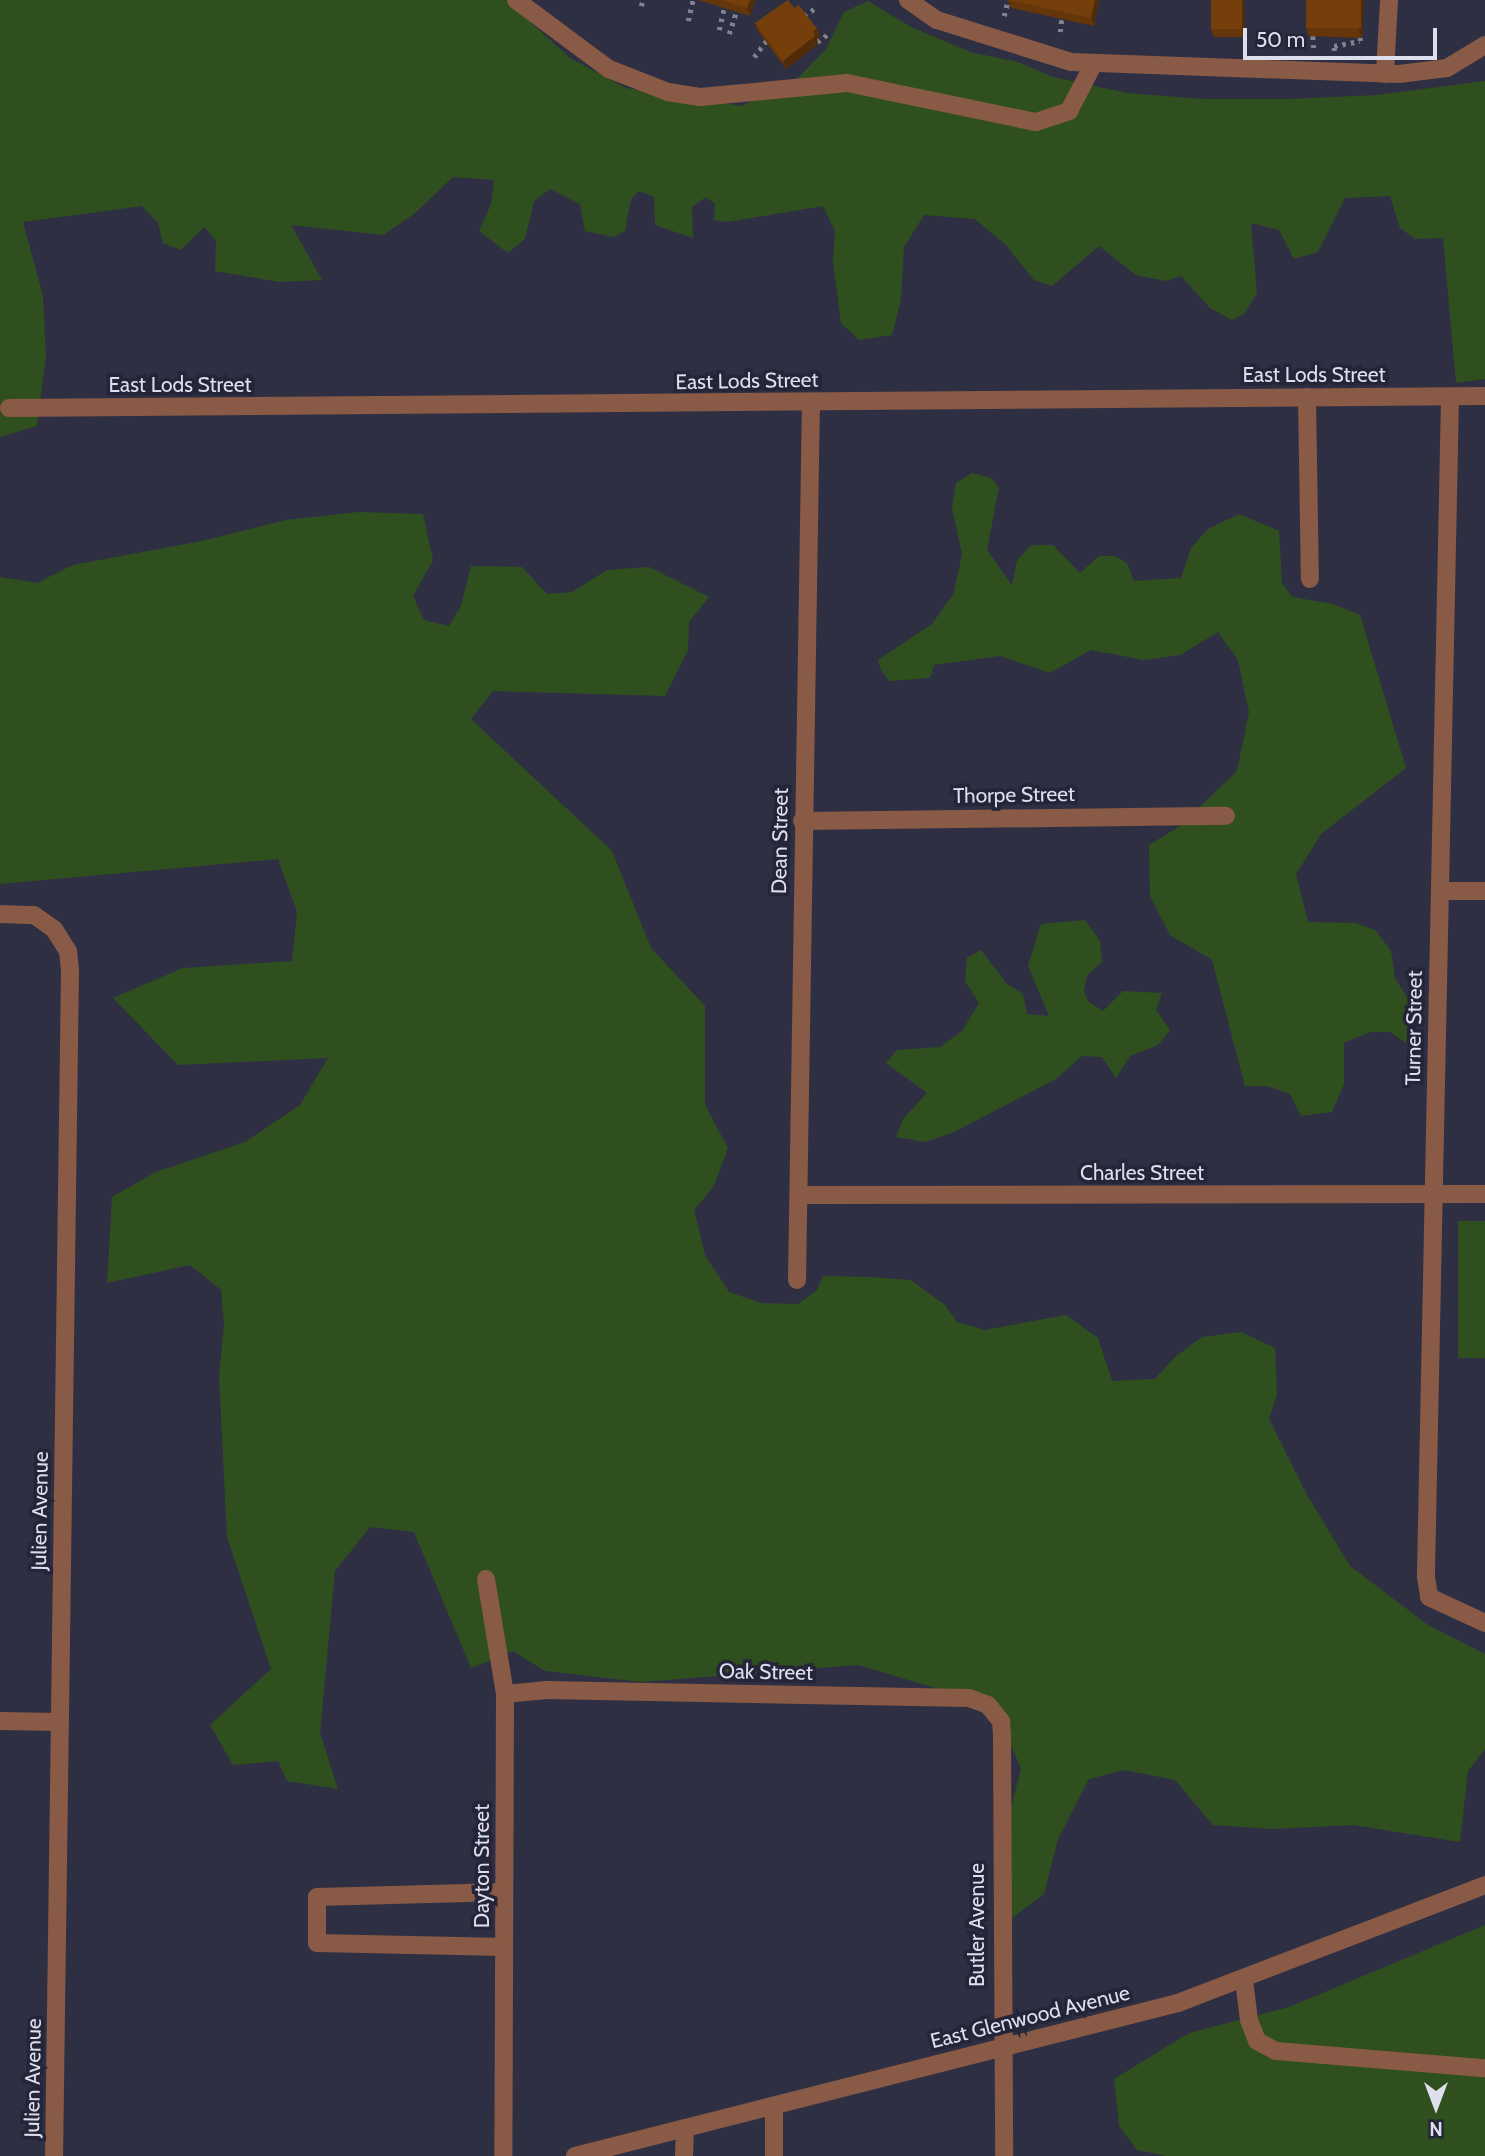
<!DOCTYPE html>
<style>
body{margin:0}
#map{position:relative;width:1485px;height:2156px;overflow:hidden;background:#2f2f43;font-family:Cabin,sans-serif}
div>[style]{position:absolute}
.green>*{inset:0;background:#2f501e;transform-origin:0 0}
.path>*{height:4.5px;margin-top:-2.25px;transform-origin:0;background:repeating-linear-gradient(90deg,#818192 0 3.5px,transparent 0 8.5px)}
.minor>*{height:18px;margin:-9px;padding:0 9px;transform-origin:9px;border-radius:9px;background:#895a45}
.wall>*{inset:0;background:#643609}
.shaded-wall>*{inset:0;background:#512c08}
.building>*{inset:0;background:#743f0b;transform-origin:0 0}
span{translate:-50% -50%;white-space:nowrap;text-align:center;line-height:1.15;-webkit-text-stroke:7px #252539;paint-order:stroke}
.street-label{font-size:21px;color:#dedfec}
.north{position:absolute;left:1401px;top:2072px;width:70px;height:70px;-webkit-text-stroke:5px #252539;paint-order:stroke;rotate:180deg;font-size:19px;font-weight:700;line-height:28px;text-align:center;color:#dedfec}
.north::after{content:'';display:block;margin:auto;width:24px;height:32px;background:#dedfec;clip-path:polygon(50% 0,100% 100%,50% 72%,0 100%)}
.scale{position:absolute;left:1243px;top:28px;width:194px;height:32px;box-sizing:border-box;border:4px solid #dedfec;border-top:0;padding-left:9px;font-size:21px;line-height:24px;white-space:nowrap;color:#dedfec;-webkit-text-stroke:5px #252539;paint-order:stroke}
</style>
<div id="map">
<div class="green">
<i style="clip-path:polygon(0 0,506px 0,570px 58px,626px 88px,742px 106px,799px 77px,826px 49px,844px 12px,868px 1px,909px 26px,970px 52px,1018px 62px,1053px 77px,1127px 93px,1203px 99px,1291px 99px,1377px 95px,1485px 81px,1485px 379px,1456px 383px,1443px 238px,1415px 239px,1400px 228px,1390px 196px,1345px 198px,1318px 252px,1294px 259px,1279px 230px,1251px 223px,1257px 293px,1244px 314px,1232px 320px,1210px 308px,1181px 276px,1166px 281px,1136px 275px,1099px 246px,1052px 286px,1034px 280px,1005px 244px,975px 219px,924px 215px,904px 247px,901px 300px,892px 335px,859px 340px,841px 323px,833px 262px,835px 231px,823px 206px,727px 222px,714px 220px,715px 204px,706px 197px,692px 207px,693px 238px,655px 225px,654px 197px,639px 191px,631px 199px,625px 231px,613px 237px,585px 231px,580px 204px,550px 189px,534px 201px,525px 239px,508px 253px,479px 231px,491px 204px,494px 180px,453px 177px,414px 214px,383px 235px,291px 225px,322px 280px,280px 282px,215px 271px,216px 241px,204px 227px,181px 250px,163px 243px,158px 223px,142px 206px,23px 222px,43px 296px,46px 356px,37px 426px,0 437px)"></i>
<i style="clip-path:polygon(972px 473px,991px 478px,999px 487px,987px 550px,1012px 585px,1017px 561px,1031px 545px,1053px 545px,1080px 573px,1099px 556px,1115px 556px,1127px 563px,1134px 581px,1181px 578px,1191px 548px,1208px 529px,1239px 514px,1279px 531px,1282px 583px,1292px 597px,1333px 604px,1360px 615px,1406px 768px,1321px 834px,1296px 874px,1308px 922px,1356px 923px,1376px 931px,1391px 951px,1395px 978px,1417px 1013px,1413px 1048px,1390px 1032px,1370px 1032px,1344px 1043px,1344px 1084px,1332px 1112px,1301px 1116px,1290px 1094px,1267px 1086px,1245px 1086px,1212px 960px,1170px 935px,1150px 896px,1149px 845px,1180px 826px,1237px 771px,1249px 712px,1238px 660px,1218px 632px,1180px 655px,1144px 660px,1091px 650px,1050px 673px,1000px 656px,934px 665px,930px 678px,889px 681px,881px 670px,878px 660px,932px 624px,954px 593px,962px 554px,952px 508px,956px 483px)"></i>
<i style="clip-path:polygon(359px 512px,423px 514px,433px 560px,413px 596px,424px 620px,449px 626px,461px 606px,471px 566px,522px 567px,547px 594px,572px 592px,607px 570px,649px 567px,709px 597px,689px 622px,688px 650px,665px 696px,493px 691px,471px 719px,612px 851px,651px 948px,705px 1006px,705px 1105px,728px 1148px,714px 1186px,694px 1210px,705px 1255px,729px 1292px,761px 1303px,798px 1304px,817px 1290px,823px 1276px,870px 1277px,911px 1280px,945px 1305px,957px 1322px,985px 1330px,1066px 1315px,1098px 1338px,1112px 1381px,1155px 1379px,1175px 1357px,1202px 1337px,1241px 1332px,1275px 1348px,1277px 1394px,1269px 1419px,1307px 1495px,1350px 1566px,1428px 1625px,1485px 1654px,1485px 1749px,1468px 1771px,1460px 1842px,1353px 1825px,1273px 1829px,1213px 1825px,1175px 1780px,1125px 1770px,1089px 1779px,1058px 1839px,1044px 1894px,1008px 1921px,1009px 1815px,1021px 1769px,1001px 1721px,969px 1698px,858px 1665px,641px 1682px,545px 1671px,513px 1651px,471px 1668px,414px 1532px,370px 1527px,335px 1571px,320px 1733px,338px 1789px,287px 1781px,278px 1761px,233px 1765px,210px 1725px,271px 1669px,227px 1537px,219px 1376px,224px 1325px,221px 1290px,190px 1265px,107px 1283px,112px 1197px,156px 1172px,245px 1142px,300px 1105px,328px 1058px,178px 1065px,113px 998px,183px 968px,292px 961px,297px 912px,278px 859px,0 884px,0 577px,37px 583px,73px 565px,202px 541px,286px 520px)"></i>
<i style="clip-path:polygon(1085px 920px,1100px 941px,1102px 962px,1087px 975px,1084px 991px,1088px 1001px,1103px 1011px,1123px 991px,1162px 993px,1156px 1010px,1170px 1030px,1158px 1045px,1130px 1056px,1116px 1078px,1102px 1057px,1082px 1056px,1056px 1079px,952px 1133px,925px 1142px,896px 1137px,903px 1119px,927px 1093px,886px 1063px,897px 1050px,940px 1047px,962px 1031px,979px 1003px,965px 981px,967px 958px,981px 950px,1007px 984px,1023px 994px,1027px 1014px,1049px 1016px,1028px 966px,1041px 924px)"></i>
<i style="left:1458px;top:1221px;width:27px;height:137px"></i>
<i style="clip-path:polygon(1485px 1925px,1485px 2156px,1166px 2156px,1137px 2150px,1119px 2126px,1114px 2079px,1189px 2033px,1289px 2007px)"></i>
</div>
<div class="path">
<i style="left:641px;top:6px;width:6px;rotate:-72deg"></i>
<i style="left:804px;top:16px;width:12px;rotate:-35deg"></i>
<i style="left:1004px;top:16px;width:16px;rotate:-76deg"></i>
<i style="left:688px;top:21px;width:22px;rotate:-77deg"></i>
<i style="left:719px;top:30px;width:22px;rotate:-77deg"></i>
<i style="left:1060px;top:32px;width:16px;rotate:-83deg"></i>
<i style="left:729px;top:34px;width:23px;rotate:-72deg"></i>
<i style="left:1313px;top:36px;width:15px;rotate:86deg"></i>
<i style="left:817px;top:42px;width:17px;rotate:-36deg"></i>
<i style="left:1334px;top:51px;width:5px;rotate:-90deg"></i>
<i style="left:1334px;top:46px;width:26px;rotate:-11deg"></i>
<i style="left:1360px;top:41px;width:5px;rotate:-90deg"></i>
<i style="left:754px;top:57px;width:20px;rotate:-53deg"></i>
</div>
<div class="minor">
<i style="left:516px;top:0;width:116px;rotate:36.6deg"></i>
<i style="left:609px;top:69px;width:63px;rotate:21.3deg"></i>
<i style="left:668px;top:92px;width:32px;rotate:9deg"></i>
<i style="left:700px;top:97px;width:148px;rotate:-5.4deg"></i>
<i style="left:847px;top:83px;width:193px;rotate:11.7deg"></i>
<i style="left:1036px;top:122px;width:35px;rotate:-18deg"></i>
<i style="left:1069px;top:111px;width:54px;rotate:-62.5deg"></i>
<i style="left:908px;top:0;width:35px;rotate:35deg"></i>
<i style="left:937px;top:20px;width:140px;rotate:17.4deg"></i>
<i style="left:1071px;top:62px;width:328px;rotate:2.1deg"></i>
<i style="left:1399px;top:74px;width:48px;rotate:-7.1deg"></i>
<i style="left:1447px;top:68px;width:44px;rotate:-31.2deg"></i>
<i style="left:1385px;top:74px;width:74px;rotate:-86.9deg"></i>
<i style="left:1307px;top:397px;width:182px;rotate:89.1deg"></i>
<i style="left:1450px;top:397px;width:1180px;rotate:91.17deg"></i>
<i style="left:1426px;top:1577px;width:20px;rotate:81deg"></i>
<i style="left:1429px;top:1597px;width:62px;rotate:24.9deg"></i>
<i style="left:9px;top:408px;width:1476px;rotate:-0.47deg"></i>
<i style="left:802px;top:821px;width:424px;rotate:-0.7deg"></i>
<i style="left:1441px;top:891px;width:44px"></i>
<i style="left:0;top:914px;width:34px;rotate:2deg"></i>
<i style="left:34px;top:915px;width:24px;rotate:35deg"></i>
<i style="left:54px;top:929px;width:26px;rotate:58deg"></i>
<i style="left:68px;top:951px;width:19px;rotate:84deg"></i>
<i style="left:70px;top:970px;width:1186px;rotate:90.77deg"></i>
<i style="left:800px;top:1195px;width:685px;rotate:-0.08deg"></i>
<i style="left:797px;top:1280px;width:877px;rotate:-89.09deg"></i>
<i style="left:486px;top:1579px;width:117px;rotate:80.6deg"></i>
<i style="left:505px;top:1694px;width:462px;rotate:90.2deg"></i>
<i style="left:505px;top:1694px;width:42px;rotate:-5.4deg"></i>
<i style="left:547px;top:1690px;width:422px;rotate:1.1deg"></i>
<i style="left:969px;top:1698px;width:20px;rotate:20deg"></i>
<i style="left:988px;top:1705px;width:21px;rotate:51deg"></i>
<i style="left:1001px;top:1721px;width:15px;rotate:86deg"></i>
<i style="left:1002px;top:1736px;width:420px;rotate:89.7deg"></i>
<i style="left:0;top:1721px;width:60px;rotate:1deg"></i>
<i style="left:504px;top:1947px;width:187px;rotate:-178.8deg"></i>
<i style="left:317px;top:1943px;width:46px;rotate:-90deg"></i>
<i style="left:317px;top:1897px;width:187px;rotate:-1.5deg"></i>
<i style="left:1244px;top:1980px;width:40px;rotate:82.9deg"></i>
<i style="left:1249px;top:2020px;width:22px;rotate:69deg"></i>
<i style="left:1257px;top:2041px;width:21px;rotate:28deg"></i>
<i style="left:1276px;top:2051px;width:210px;rotate:4.7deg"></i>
<i style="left:774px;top:2106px;width:50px;rotate:90deg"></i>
<i style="left:575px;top:2156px;width:622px;rotate:-14.24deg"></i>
<i style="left:1178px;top:2003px;width:329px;rotate:-21deg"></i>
<i style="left:684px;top:2156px;width:28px;rotate:-88deg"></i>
</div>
<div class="wall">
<i style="clip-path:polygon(698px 0,755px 0,750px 16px)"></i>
<i style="clip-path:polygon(1008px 0,1099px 0,1094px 26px,1011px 8px)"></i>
<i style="clip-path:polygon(1211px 0,1244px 0,1245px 37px,1214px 37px,1211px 29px)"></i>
<i style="clip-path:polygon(1306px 0,1364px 0,1362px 38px,1309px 36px,1306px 28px)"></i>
<i style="clip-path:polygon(794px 8px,817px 29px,820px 37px,817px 39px,818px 44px,786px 69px,758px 31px,755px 23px)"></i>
</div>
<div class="shaded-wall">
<i style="clip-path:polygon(750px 0,755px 0,750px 16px,747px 8px)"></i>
<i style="clip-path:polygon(1095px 0,1099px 0,1094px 26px,1091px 18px)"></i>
<i style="clip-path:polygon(1242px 0,1244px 0,1245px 37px,1242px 29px)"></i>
<i style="clip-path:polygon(1361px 0,1364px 0,1362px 38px,1359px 30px)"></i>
<i style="clip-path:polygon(817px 29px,820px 37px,817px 39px,818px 44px,786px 69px,783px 61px,813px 31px)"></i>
</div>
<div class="building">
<i style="clip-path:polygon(721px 0,750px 0,747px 8px)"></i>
<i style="clip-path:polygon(788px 0,794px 8px,799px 5px,817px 29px,813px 31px,815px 36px,783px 61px,755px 23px)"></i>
<i style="clip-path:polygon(1008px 0,1095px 0,1091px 18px)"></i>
<i style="left:1211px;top:0;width:31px;height:29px"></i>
<i style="left:1306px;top:0;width:55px;height:28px"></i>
</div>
<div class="street-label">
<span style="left:1314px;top:375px">East Lods Street</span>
<span style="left:747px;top:381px;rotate:-1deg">East Lods Street</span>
<span style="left:180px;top:385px">East Lods Street</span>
<span style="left:1014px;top:795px;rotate:-1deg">Thorpe Street</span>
<span style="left:780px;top:841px;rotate:-89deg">Dean Street</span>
<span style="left:1414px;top:1028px;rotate:-89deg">Turner Street</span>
<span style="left:1142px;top:1173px">Charles Street</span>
<span style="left:40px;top:1511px;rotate:-89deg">Julien Avenue</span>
<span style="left:766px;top:1672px;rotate:1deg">Oak Street</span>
<span style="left:482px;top:1866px;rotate:-90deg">Dayton Street</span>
<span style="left:977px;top:1925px;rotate:-90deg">Butler Avenue</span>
<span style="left:1030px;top:2017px;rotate:-14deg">East Glenwood Avenue</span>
<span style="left:33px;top:2078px;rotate:-89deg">Julien Avenue</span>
</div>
<div class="north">N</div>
<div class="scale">50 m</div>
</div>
